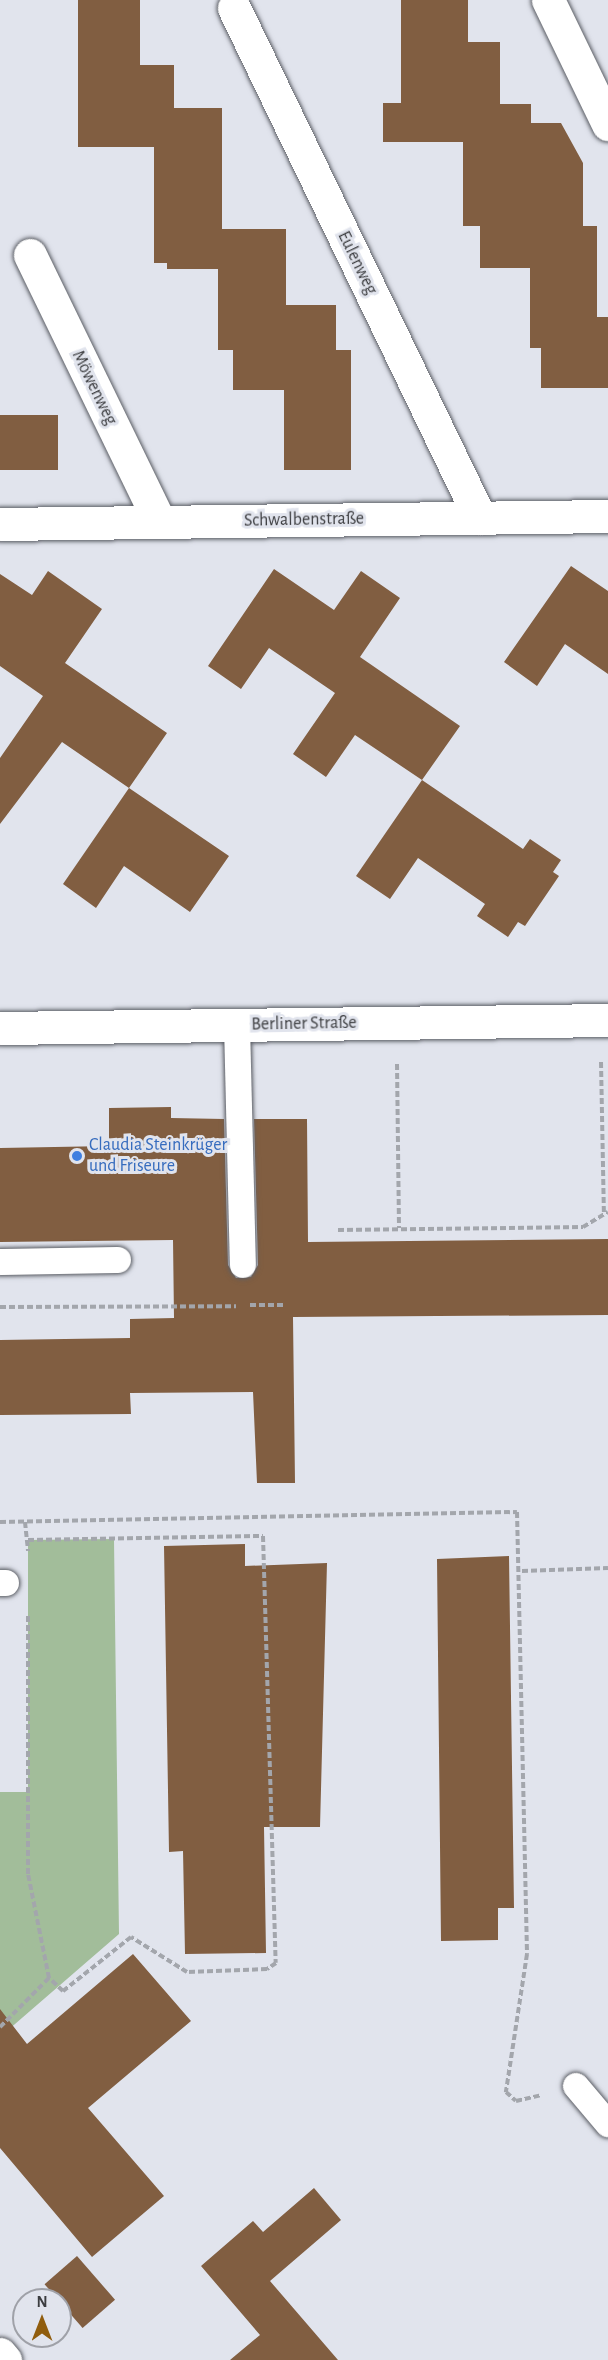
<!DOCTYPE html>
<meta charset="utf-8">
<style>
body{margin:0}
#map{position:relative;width:608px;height:2360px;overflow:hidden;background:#e1e4ed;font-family:"Alegreya Sans",sans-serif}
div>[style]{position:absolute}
.green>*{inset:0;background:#a2bd9a}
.building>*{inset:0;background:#815e41;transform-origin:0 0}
.path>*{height:4px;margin-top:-2px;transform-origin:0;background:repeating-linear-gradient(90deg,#a3a6ac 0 6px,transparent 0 9px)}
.roads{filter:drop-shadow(0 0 2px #5b5e65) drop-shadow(0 0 2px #5b5e65)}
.service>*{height:26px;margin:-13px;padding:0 13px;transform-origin:13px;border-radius:13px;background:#fff}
.minor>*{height:33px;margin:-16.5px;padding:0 16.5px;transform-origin:16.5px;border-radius:16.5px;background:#fff}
.dots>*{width:16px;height:16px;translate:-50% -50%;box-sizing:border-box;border:3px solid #e1e4ed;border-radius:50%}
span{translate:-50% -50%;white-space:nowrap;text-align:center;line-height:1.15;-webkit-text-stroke:6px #e1e4ed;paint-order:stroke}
.street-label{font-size:18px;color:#3c3d40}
.shop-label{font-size:18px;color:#366cbe}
.left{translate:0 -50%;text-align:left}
.north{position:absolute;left:12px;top:2288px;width:60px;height:60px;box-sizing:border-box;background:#e1e4ed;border:2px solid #9fa1a8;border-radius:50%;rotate:0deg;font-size:16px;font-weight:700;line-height:24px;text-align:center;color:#3c3d40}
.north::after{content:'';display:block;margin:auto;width:21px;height:27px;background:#905d0e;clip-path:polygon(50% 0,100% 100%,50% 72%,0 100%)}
</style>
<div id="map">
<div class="green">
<i style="clip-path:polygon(114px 1539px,119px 1934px,0 2037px,0 1792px,28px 1792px,28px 1540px)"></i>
</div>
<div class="building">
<i style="clip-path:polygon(78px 0,140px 0,140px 65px,174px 65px,174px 108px,222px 108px,222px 229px,286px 229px,286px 305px,336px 305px,336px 350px,351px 350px,351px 470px,284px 470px,284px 390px,233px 390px,233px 350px,218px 350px,218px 269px,167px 269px,167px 263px,154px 263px,154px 147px,78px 147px)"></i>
<i style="clip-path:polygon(401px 0,468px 0,468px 42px,500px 42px,500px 104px,531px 104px,531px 123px,561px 123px,583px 163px,583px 226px,597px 226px,597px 317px,608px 317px,608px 388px,541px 388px,541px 348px,530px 348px,530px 268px,480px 268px,480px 226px,463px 226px,463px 142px,383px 142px,383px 103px,401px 103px)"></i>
<i style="left:0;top:415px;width:58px;height:55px"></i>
<i style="clip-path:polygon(571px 566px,608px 591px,608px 674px,565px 644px,537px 686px,504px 662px)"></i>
<i style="clip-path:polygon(274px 569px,334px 610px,361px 571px,400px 598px,360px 657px,460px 726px,422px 780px,355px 735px,326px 777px,293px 754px,335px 693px,269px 648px,241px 689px,208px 666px)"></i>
<i style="clip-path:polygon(48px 571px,102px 609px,65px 663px,167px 733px,129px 788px,62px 742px,0 824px,0 758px,43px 696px,0 666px,0 574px,32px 595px)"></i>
<i style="clip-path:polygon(422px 780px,523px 849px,530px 839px,561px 860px,553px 872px,559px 876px,525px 926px,518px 922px,508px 937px,477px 916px,485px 904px,418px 858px,390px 899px,356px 876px)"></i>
<i style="clip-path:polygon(129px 788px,229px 856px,190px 912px,124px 866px,96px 908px,63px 884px)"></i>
<i style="clip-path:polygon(171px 1107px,171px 1118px,224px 1119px,228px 1265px,236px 1278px,251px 1277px,258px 1265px,254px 1119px,307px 1119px,308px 1242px,608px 1239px,608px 1315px,293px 1317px,295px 1483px,257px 1483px,253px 1392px,130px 1393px,131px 1414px,0 1415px,0 1340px,130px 1338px,130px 1319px,174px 1318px,173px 1240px,0 1242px,0 1148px,109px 1146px,109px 1108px)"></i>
<i style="clip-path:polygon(245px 1544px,245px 1566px,327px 1563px,320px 1827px,264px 1827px,266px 1953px,185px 1954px,183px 1851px,169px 1852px,164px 1546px)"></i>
<i style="clip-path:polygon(509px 1556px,514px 1908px,498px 1908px,498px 1940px,441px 1941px,437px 1559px)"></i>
<i style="clip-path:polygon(133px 1954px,191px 2021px,88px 2108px,164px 2196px,92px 2257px,0 2148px,0 2009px,27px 2044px)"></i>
<i style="clip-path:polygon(314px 2188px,341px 2220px,270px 2281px,338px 2360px,230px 2360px,260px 2335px,201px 2266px,253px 2221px,263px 2232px)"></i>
<i style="left:77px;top:2256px;width:58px;height:43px;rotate:49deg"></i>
</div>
<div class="path">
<i style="left:601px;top:1062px;width:152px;rotate:88.9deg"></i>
<i style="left:397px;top:1064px;width:164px;rotate:89.3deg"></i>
<i style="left:338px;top:1230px;width:245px;rotate:-0.7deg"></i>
<i style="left:583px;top:1227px;width:29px;rotate:-31deg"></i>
<i style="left:250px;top:1305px;width:36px"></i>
<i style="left:0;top:1307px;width:236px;rotate:-0.2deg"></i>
<i style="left:0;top:1522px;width:517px;rotate:-1.11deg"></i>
<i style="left:517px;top:1512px;width:442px;rotate:88.7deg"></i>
<i style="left:527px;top:1954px;width:140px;rotate:98.7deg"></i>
<i style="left:506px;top:2092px;width:13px;rotate:42deg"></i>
<i style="left:516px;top:2101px;width:26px;rotate:-13deg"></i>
<i style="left:25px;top:1522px;width:29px;rotate:84deg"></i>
<i style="left:28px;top:1540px;width:235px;rotate:-1deg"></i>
<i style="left:263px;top:1536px;width:427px;rotate:88.3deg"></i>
<i style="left:276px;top:1963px;width:11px;rotate:146deg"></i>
<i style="left:267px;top:1969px;width:80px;rotate:177.9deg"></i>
<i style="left:187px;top:1972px;width:66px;rotate:-148deg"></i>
<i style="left:131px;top:1937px;width:87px;rotate:141.5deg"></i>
<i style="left:63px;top:1991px;width:19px;rotate:-137deg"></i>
<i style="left:522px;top:1571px;width:86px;rotate:-2deg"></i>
<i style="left:0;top:2027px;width:69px;rotate:-45deg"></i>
<i style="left:49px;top:1978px;width:106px;rotate:-101.4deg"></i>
<i style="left:28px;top:1874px;width:258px;rotate:-90deg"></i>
</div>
<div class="roads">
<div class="service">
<i style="left:237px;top:1025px;width:240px;rotate:88.6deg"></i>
<i style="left:0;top:1262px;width:118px;rotate:-1deg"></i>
<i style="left:0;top:1583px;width:6px"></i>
<i style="left:576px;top:2086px;width:50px;rotate:49.9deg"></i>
</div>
<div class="minor">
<i style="left:548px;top:0;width:138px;rotate:64.2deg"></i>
<i style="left:234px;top:8px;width:566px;rotate:64.25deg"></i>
<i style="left:30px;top:255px;width:296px;rotate:64.1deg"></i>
<i style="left:0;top:524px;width:608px;rotate:-0.75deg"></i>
<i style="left:0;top:1028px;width:608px;rotate:-0.75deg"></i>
<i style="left:0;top:2354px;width:8px;rotate:50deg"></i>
</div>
</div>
<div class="dots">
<i style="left:77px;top:1156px;background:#3f7fe0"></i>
</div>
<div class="street-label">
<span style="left:357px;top:263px;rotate:64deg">Eulenweg</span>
<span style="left:94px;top:388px;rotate:64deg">Möwenweg</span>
<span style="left:304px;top:520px;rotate:-1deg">Schwalbenstraße</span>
<span style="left:304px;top:1024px;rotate:-1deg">Berliner Straße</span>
</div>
<div class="shop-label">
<span class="left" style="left:89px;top:1156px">Claudia Steinkrüger<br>und Friseure</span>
</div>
<div class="north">N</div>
</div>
